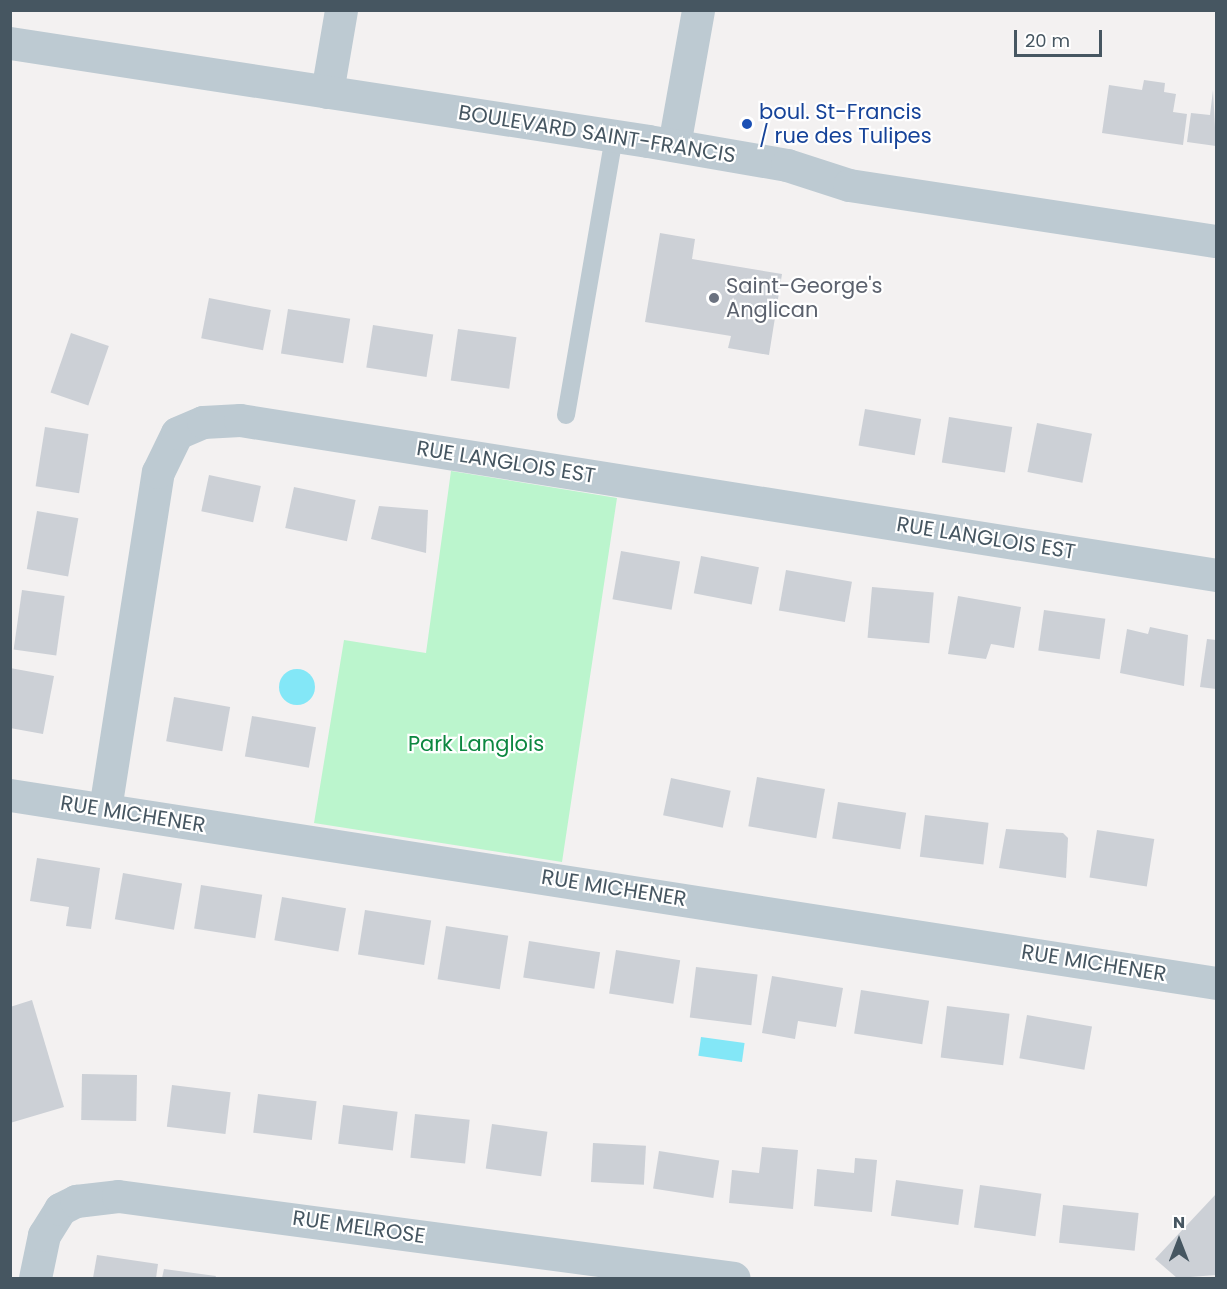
<!DOCTYPE html>
<style>
body{margin:0}
#map{position:relative;width:1227px;height:1289px;overflow:hidden;background:#f3f1f1;font-family:Poppins,sans-serif}
div>[style]{position:absolute}
.green>*{inset:0;background:#bbf5cd}
.water>*{inset:0;background:#83e7f7;transform-origin:0 0}
.round{border-radius:50%}
.building>*{inset:0;background:#ccd0d6;transform-origin:0 0}
.service>*{height:18px;margin:-9px;padding:0 9px;transform-origin:9px;border-radius:9px;background:#bdcad2}
.minor>*{height:33px;margin:-16.5px;padding:0 16.5px;transform-origin:16.5px;border-radius:16.5px;background:#bdcad2}
.tertiary>*{height:33px;margin:-16.5px;padding:0 16.5px;transform-origin:16.5px;border-radius:16.5px;background:#bdcad2}
.dots>*{width:16px;height:16px;translate:-50% -50%;box-sizing:border-box;border:3px solid #fff;border-radius:50%}
span{translate:-50% -50%;white-space:nowrap;text-align:center;line-height:1.15;-webkit-text-stroke:4.5px #fff;paint-order:stroke}
.transit-label{font-size:21px;color:#164399}
.left{translate:0 -50%;text-align:left}
.street-label{font-size:21px;color:#465661}
.worship-label{font-size:21px;color:#5b616d}
.park-label{font-size:21px;color:#0c8740}
.frame{position:absolute;inset:0;border:12px solid #465661;pointer-events:none}
.north{position:absolute;left:1149px;top:1211px;width:60px;height:60px;-webkit-text-stroke:4px #fff;paint-order:stroke;rotate:0deg;font-size:16px;font-weight:700;line-height:24px;text-align:center;color:#465661}
.north::after{content:'';display:block;margin:auto;width:21px;height:27px;background:#465661;clip-path:polygon(50% 0,100% 100%,50% 72%,0 100%)}
.scale{position:absolute;left:1014px;top:30px;width:88px;height:27px;box-sizing:border-box;border:3px solid #465661;border-top:0;padding-left:8px;font-size:18px;line-height:21px;white-space:nowrap;color:#465661;-webkit-text-stroke:4px #fff;paint-order:stroke}
</style>
<div id="map">
<div class="green">
<i style="clip-path:polygon(451px 471px,617px 498px,562px 862px,314px 823px,344px 640px,426px 653px)"></i>
</div>
<div class="water">
<i class="round" style="left:279px;top:669px;width:36px;height:36px"></i>
<i style="left:701px;top:1037px;width:44px;height:19px;rotate:8deg"></i>
</div>
<div class="building">
<i style="clip-path:polygon(1144px 80px,1165px 83px,1164px 92px,1176px 94px,1173px 112px,1187px 114px,1183px 145px,1102px 133px,1109px 85px,1142px 90px)"></i>
<i style="clip-path:polygon(1213px 90px,1216px 146px,1187px 142px,1191px 113px,1210px 115px)"></i>
<i style="clip-path:polygon(660px 233px,695px 239px,692px 259px,782px 274px,769px 355px,728px 348px,731px 336px,645px 322px)"></i>
<i style="left:209px;top:298px;width:63px;height:41px;rotate:11deg"></i>
<i style="left:288px;top:309px;width:63px;height:45px;rotate:9deg"></i>
<i style="left:373px;top:325px;width:61px;height:43px;rotate:9deg"></i>
<i style="left:458px;top:329px;width:59px;height:52px;rotate:8deg"></i>
<i style="left:71px;top:333px;width:40px;height:63px;rotate:19deg"></i>
<i style="left:865px;top:409px;width:57px;height:37px;rotate:10deg"></i>
<i style="left:949px;top:417px;width:64px;height:46px;rotate:9deg"></i>
<i style="left:1037px;top:423px;width:56px;height:50px;rotate:11deg"></i>
<i style="left:45px;top:427px;width:44px;height:60px;rotate:9deg"></i>
<i style="left:209px;top:475px;width:53px;height:37px;rotate:12deg"></i>
<i style="left:294px;top:487px;width:63px;height:42px;rotate:12deg"></i>
<i style="clip-path:polygon(379px 506px,428px 510px,426px 553px,371px 539px)"></i>
<i style="left:37px;top:511px;width:42px;height:59px;rotate:10deg"></i>
<i style="left:621px;top:551px;width:60px;height:49px;rotate:10deg"></i>
<i style="left:701px;top:556px;width:59px;height:38px;rotate:11deg"></i>
<i style="left:786px;top:570px;width:67px;height:41px;rotate:10deg"></i>
<i style="left:872px;top:587px;width:62px;height:51px;rotate:5deg"></i>
<i style="left:22px;top:590px;width:43px;height:60px;rotate:8deg"></i>
<i style="clip-path:polygon(958px 596px,1021px 607px,1014px 648px,991px 644px,986px 659px,948px 654px)"></i>
<i style="left:1044px;top:610px;width:62px;height:41px;rotate:8deg"></i>
<i style="clip-path:polygon(1150px 627px,1188px 635px,1184px 686px,1120px 673px,1127px 629px,1148px 634px)"></i>
<i style="clip-path:polygon(1207px 639px,1216px 640px,1216px 689px,1200px 687px)"></i>
<i style="clip-path:polygon(10px 668px,54px 676px,43px 734px,10px 728px)"></i>
<i style="left:174px;top:697px;width:57px;height:45px;rotate:10deg"></i>
<i style="left:252px;top:716px;width:65px;height:41px;rotate:10deg"></i>
<i style="left:757px;top:777px;width:69px;height:50px;rotate:10deg"></i>
<i style="left:671px;top:778px;width:61px;height:38px;rotate:12deg"></i>
<i style="left:838px;top:802px;width:69px;height:37px;rotate:9deg"></i>
<i style="left:925px;top:815px;width:64px;height:42px;rotate:7deg"></i>
<i style="clip-path:polygon(1006px 829px,1063px 833px,1068px 838px,1066px 878px,999px 868px)"></i>
<i style="left:1097px;top:830px;width:58px;height:48px;rotate:9deg"></i>
<i style="clip-path:polygon(37px 858px,100px 868px,91px 929px,66px 926px,69px 907px,30px 901px)"></i>
<i style="left:123px;top:873px;width:60px;height:47px;rotate:10deg"></i>
<i style="left:201px;top:885px;width:62px;height:44px;rotate:9deg"></i>
<i style="left:282px;top:897px;width:65px;height:44px;rotate:10deg"></i>
<i style="left:365px;top:910px;width:67px;height:45px;rotate:9deg"></i>
<i style="left:446px;top:926px;width:63px;height:54px;rotate:9deg"></i>
<i style="left:529px;top:941px;width:72px;height:37px;rotate:9deg"></i>
<i style="left:616px;top:950px;width:65px;height:44px;rotate:9deg"></i>
<i style="left:696px;top:967px;width:62px;height:51px;rotate:7deg"></i>
<i style="clip-path:polygon(772px 976px,843px 988px,836px 1027px,798px 1021px,795px 1039px,762px 1033px)"></i>
<i style="left:861px;top:990px;width:69px;height:44px;rotate:9deg"></i>
<i style="clip-path:polygon(32px 1000px,64px 1107px,10px 1123px,10px 1007px)"></i>
<i style="left:947px;top:1006px;width:63px;height:52px;rotate:7deg"></i>
<i style="left:1027px;top:1015px;width:66px;height:44px;rotate:10deg"></i>
<i style="left:82px;top:1074px;width:55px;height:46px;rotate:1deg"></i>
<i style="left:172px;top:1085px;width:59px;height:42px;rotate:7deg"></i>
<i style="left:258px;top:1094px;width:59px;height:39px;rotate:7deg"></i>
<i style="left:343px;top:1105px;width:55px;height:39px;rotate:7deg"></i>
<i style="left:415px;top:1114px;width:55px;height:44px;rotate:6deg"></i>
<i style="left:492px;top:1124px;width:56px;height:45px;rotate:8deg"></i>
<i style="left:593px;top:1143px;width:53px;height:39px;rotate:3deg"></i>
<i style="clip-path:polygon(762px 1147px,798px 1150px,793px 1209px,729px 1203px,732px 1170px,759px 1173px)"></i>
<i style="left:659px;top:1151px;width:61px;height:38px;rotate:9deg"></i>
<i style="clip-path:polygon(855px 1158px,877px 1160px,872px 1212px,814px 1206px,817px 1169px,854px 1173px)"></i>
<i style="left:896px;top:1180px;width:68px;height:36px;rotate:8deg"></i>
<i style="left:980px;top:1185px;width:62px;height:43px;rotate:8deg"></i>
<i style="clip-path:polygon(1216px 1194px,1216px 1275px,1177px 1278px,1155px 1259px)"></i>
<i style="left:1063px;top:1205px;width:76px;height:38px;rotate:6deg"></i>
<i style="clip-path:polygon(97px 1255px,158px 1264px,156px 1278px,93px 1278px)"></i>
<i style="clip-path:polygon(164px 1269px,216px 1276px,215px 1278px,162px 1278px)"></i>
</div>
<div class="service">
<i style="left:566px;top:415px;width:283px;rotate:-80.2deg"></i>
</div>
<div class="minor">
<i style="left:327px;top:92px;width:83px;rotate:-80.3deg"></i>
<i style="left:674px;top:145px;width:137px;rotate:-79.9deg"></i>
<i style="left:10px;top:795px;width:1221px;rotate:8.86deg"></i>
<i style="left:105px;top:809px;width:341px;rotate:-81.1deg"></i>
<i style="left:158px;top:472px;width:43px;rotate:-64deg"></i>
<i style="left:177px;top:433px;width:28px;rotate:-23deg"></i>
<i style="left:203px;top:422px;width:37px;rotate:-3deg"></i>
<i style="left:240px;top:420px;width:988px;rotate:9.02deg"></i>
<i style="left:35px;top:1278px;width:44px;rotate:-78.2deg"></i>
<i style="left:44px;top:1235px;width:31px;rotate:-58deg"></i>
<i style="left:60px;top:1209px;width:18px;rotate:-27deg"></i>
<i style="left:76px;top:1201px;width:42px;rotate:-6.8deg"></i>
<i style="left:118px;top:1196px;width:621px;rotate:7.58deg"></i>
</div>
<div class="tertiary">
<i style="left:10px;top:43px;width:645px;rotate:8.73deg"></i>
<i style="left:648px;top:141px;width:141px;rotate:9.8deg"></i>
<i style="left:787px;top:165px;width:65px;rotate:17.9deg"></i>
<i style="left:849px;top:185px;width:371px;rotate:8.7deg"></i>
</div>
<div class="dots">
<i style="left:747px;top:124px;background:#1a4fb4"></i>
<i style="left:714px;top:298px;background:#6b7280"></i>
</div>
<div class="transit-label">
<span class="left" style="left:759px;top:124px">boul. St-Francis<br>/ rue des Tulipes</span>
</div>
<div class="street-label">
<span style="left:597px;top:134px;rotate:9deg">BOULEVARD SAINT-FRANCIS</span>
<span style="left:506px;top:462px;rotate:9deg">RUE LANGLOIS EST</span>
<span style="left:986px;top:538px;rotate:9deg">RUE LANGLOIS EST</span>
<span style="left:133px;top:814px;rotate:9deg">RUE MICHENER</span>
<span style="left:614px;top:888px;rotate:9deg">RUE MICHENER</span>
<span style="left:1094px;top:963px;rotate:9deg">RUE MICHENER</span>
<span style="left:359px;top:1227px;rotate:8deg">RUE MELROSE</span>
</div>
<div class="worship-label">
<span class="left" style="left:726px;top:298px">Saint-George's<br>Anglican</span>
</div>
<div class="park-label">
<span style="left:476px;top:744px">Park Langlois</span>
</div>
<div class="frame"></div>
<div class="north">N</div>
<div class="scale">20 m</div>
</div>
